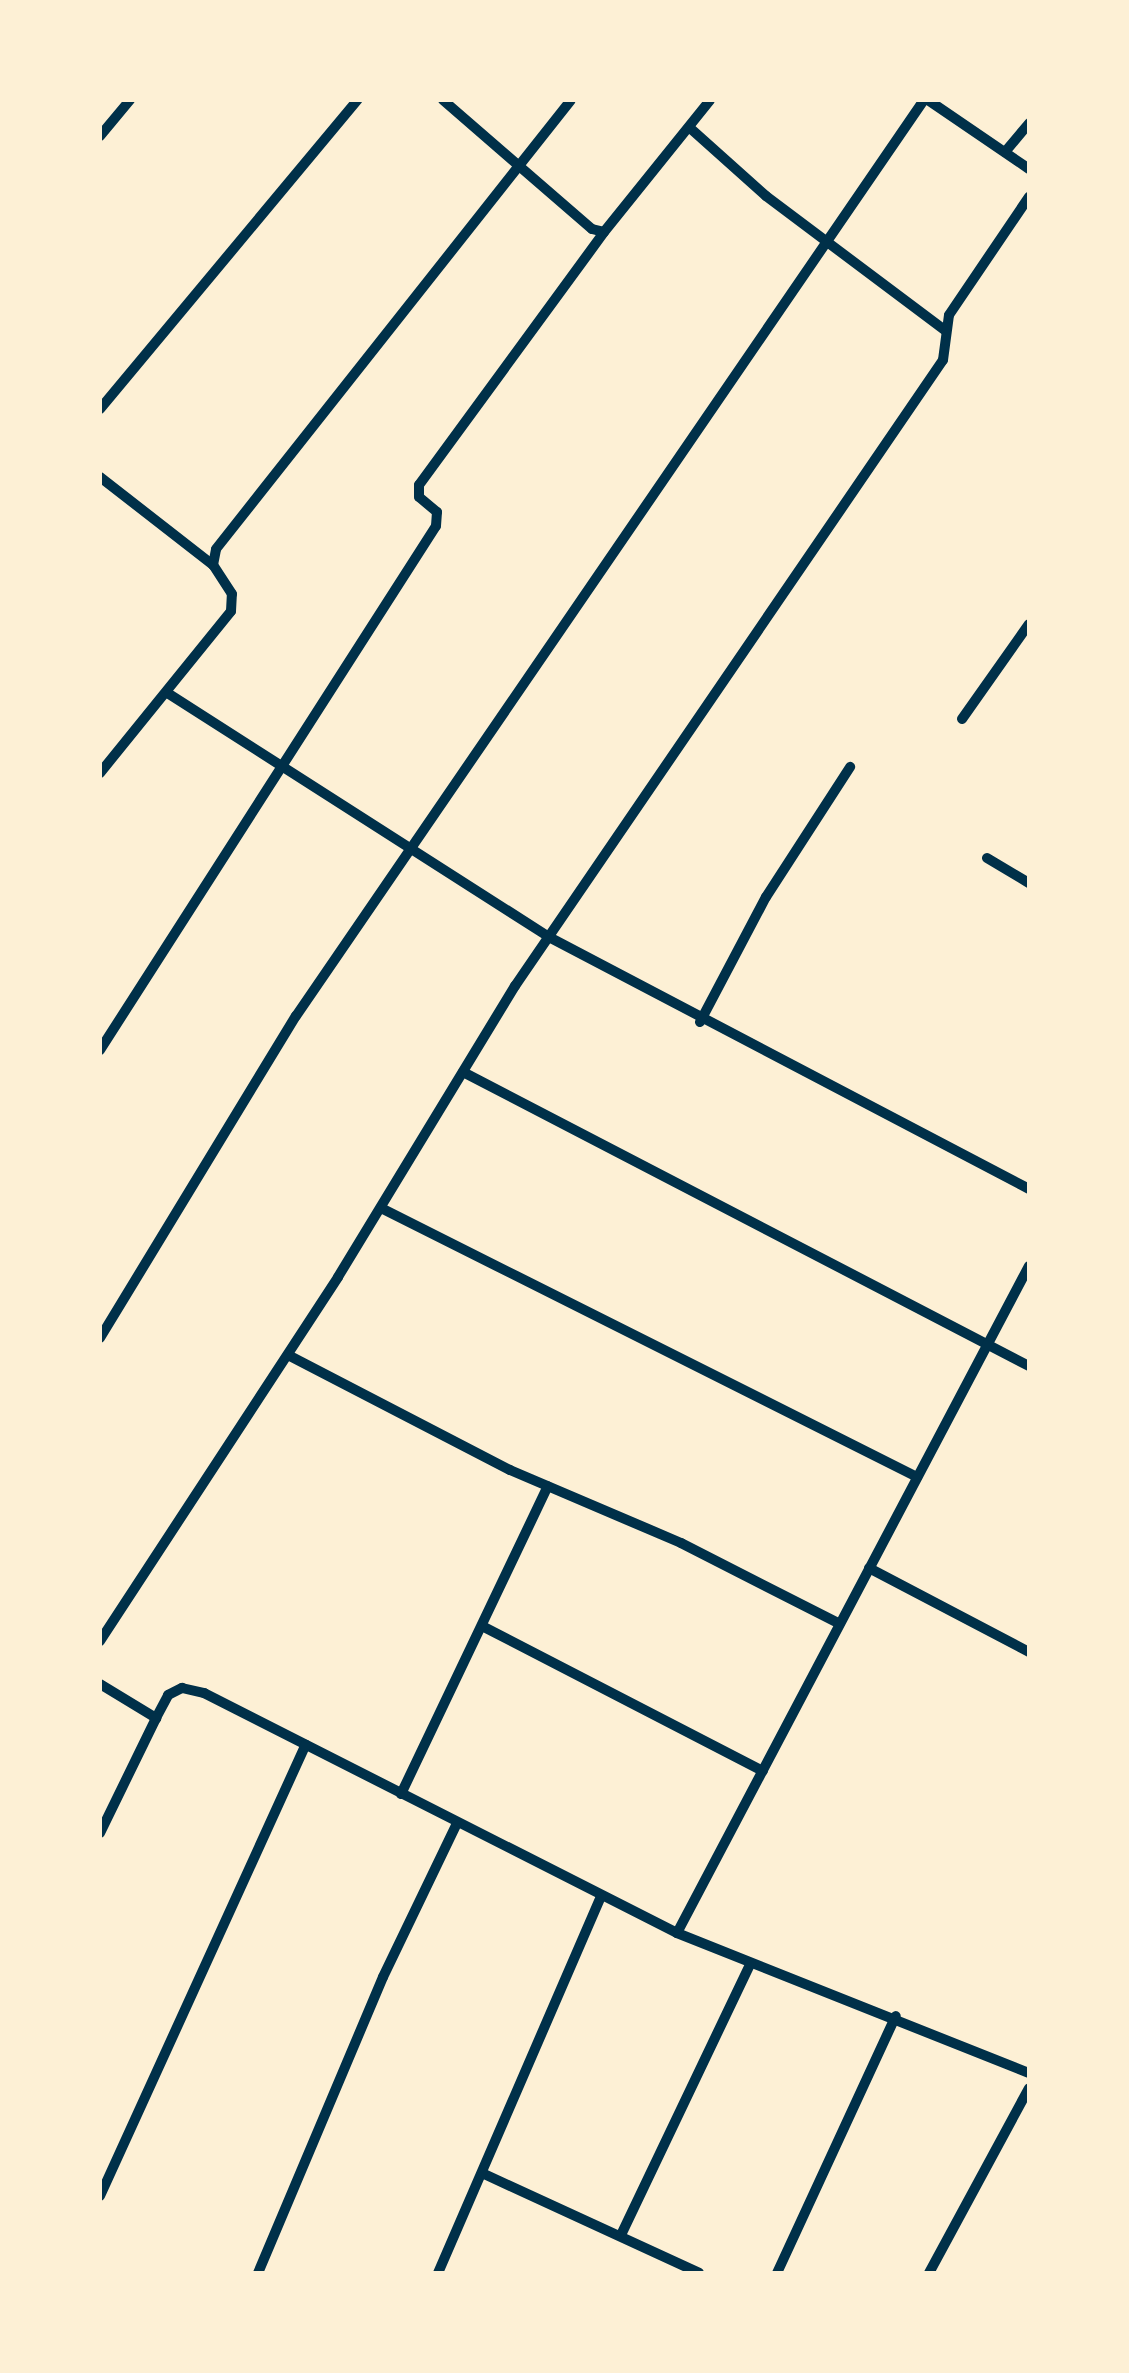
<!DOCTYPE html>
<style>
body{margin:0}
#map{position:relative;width:1129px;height:2373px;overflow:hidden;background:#fdf0d5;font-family:"Roboto Condensed",sans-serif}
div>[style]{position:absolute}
.minor>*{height:10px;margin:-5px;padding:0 5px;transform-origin:5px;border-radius:5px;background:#003049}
span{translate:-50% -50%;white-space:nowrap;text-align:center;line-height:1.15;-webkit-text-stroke:9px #fdf0d5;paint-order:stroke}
.frame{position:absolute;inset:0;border:102px solid #fdf0d5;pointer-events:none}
</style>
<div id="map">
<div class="minor">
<i style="left:443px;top:100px;width:197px;rotate:40.9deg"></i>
<i style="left:592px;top:229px;width:12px;rotate:14deg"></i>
<i style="left:604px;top:232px;width:169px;rotate:-51.2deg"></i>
<i style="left:928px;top:100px;width:122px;rotate:34.3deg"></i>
<i style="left:690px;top:128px;width:102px;rotate:41.8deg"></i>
<i style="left:766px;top:196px;width:225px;rotate:36.9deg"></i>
<i style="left:100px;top:136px;width:47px;rotate:-50.2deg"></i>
<i style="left:1005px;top:152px;width:38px;rotate:-50deg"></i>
<i style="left:100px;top:409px;width:402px;rotate:-50.2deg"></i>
<i style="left:100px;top:477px;width:143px;rotate:37.9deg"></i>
<i style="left:169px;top:694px;width:449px;rotate:32.6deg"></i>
<i style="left:547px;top:936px;width:544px;rotate:27.69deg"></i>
<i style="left:962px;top:719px;width:116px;rotate:-54.8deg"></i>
<i style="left:100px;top:773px;width:208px;rotate:-51deg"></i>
<i style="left:231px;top:611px;width:17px;rotate:-87deg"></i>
<i style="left:232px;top:594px;width:35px;rotate:-123deg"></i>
<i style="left:213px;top:565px;width:16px;rotate:-79deg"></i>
<i style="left:216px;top:549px;width:572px;rotate:-51.67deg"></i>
<i style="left:987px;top:858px;width:49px;rotate:30.8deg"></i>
<i style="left:700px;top:1022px;width:141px;rotate:-62.2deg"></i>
<i style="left:766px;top:897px;width:155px;rotate:-57.1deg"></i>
<i style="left:100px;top:1050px;width:622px;rotate:-57.33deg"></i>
<i style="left:436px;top:526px;width:14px;rotate:-86deg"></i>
<i style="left:437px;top:512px;width:23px;rotate:-140deg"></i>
<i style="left:419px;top:497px;width:12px;rotate:-90deg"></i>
<i style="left:419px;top:485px;width:313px;rotate:-53.8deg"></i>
<i style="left:463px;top:1072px;width:638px;rotate:27.45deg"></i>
<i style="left:381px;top:1208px;width:600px;rotate:26.65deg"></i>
<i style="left:100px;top:1338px;width:377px;rotate:-58.7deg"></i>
<i style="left:296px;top:1016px;width:1111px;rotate:-55.57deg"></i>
<i style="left:288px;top:1355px;width:250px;rotate:27.4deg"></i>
<i style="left:510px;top:1470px;width:186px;rotate:23.1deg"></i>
<i style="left:681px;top:1543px;width:178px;rotate:27deg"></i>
<i style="left:869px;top:1568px;width:181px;rotate:27.7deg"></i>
<i style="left:482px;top:1626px;width:316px;rotate:27.3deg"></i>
<i style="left:100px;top:1641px;width:435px;rotate:-56.8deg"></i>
<i style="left:338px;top:1277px;width:341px;rotate:-58.7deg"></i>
<i style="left:515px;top:986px;width:758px;rotate:-55.64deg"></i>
<i style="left:943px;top:360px;width:45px;rotate:-82.4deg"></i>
<i style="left:949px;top:315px;width:143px;rotate:-55.9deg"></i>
<i style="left:100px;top:1684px;width:66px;rotate:31.3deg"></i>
<i style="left:156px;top:1718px;width:26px;rotate:-62deg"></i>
<i style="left:168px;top:1695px;width:16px;rotate:-27deg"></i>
<i style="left:182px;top:1688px;width:23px;rotate:13deg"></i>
<i style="left:204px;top:1693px;width:530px;rotate:26.9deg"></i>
<i style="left:677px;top:1933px;width:379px;rotate:21.7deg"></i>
<i style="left:401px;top:1794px;width:341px;rotate:-64.5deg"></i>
<i style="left:100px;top:1833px;width:128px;rotate:-64deg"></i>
<i style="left:677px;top:1933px;width:754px;rotate:-62.18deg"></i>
<i style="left:482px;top:2173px;width:239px;rotate:24.7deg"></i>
<i style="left:100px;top:2196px;width:496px;rotate:-65.5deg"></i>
<i style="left:621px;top:2235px;width:301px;rotate:-64.5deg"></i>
<i style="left:258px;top:2273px;width:321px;rotate:-67.1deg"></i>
<i style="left:383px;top:1977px;width:171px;rotate:-64.3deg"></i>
<i style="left:438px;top:2273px;width:410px;rotate:-66.6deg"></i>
<i style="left:777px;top:2273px;width:283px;rotate:-65.2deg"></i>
<i style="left:929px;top:2273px;width:210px;rotate:-61.6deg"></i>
</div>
<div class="frame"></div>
</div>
